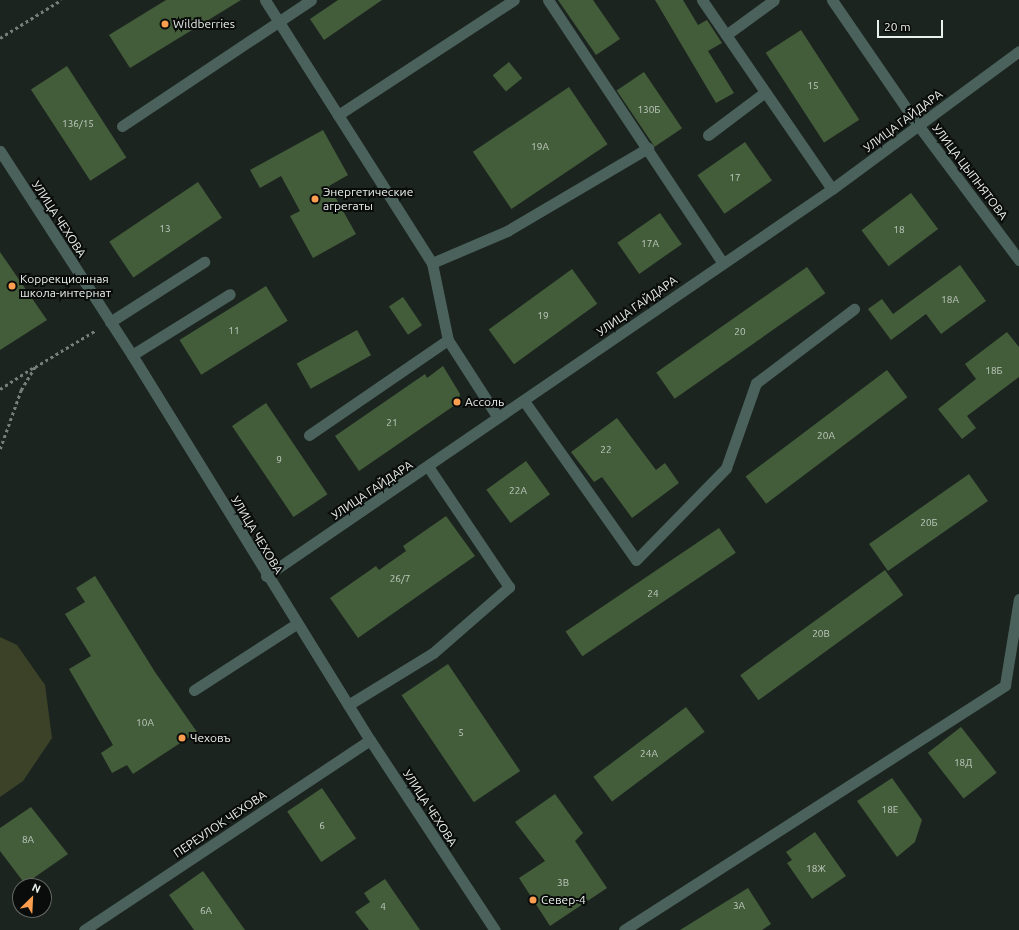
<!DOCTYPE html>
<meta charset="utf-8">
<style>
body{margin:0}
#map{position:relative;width:1019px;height:930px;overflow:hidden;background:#1c241f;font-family:Ubuntu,sans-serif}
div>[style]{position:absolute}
.green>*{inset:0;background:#3c4228}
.building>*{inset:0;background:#435d3a;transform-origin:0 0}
.path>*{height:2.5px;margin-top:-1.25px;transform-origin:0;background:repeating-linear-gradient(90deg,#787f7b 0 3px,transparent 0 6px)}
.service>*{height:11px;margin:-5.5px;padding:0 5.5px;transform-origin:5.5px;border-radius:5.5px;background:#4b625c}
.minor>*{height:11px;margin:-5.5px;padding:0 5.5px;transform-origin:5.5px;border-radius:5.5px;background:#4b625c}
.dots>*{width:11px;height:11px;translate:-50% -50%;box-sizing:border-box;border:2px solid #090c0a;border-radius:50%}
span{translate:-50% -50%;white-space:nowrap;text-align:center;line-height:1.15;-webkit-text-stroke:4px #090c0a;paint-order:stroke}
.number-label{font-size:10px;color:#c0cbc0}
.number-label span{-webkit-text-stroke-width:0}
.poi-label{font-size:12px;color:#eaf0ec}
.left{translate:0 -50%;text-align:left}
.street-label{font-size:12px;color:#eaf0ec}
.north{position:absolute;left:12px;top:878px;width:40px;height:40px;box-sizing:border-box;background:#090c0a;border:1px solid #636764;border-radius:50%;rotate:24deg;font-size:11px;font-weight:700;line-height:16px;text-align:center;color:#eaf0ec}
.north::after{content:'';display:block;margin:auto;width:14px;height:18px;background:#fb9e50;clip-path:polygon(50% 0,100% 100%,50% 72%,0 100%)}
.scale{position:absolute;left:877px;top:20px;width:66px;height:18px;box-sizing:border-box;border:2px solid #eaf0ec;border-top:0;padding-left:5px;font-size:12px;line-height:14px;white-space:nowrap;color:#eaf0ec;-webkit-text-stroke:3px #090c0a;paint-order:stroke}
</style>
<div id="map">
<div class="green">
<i style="clip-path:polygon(0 637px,17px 645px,45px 685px,52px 738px,23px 781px,0 797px)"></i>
</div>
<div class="building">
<i style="clip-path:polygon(166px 0,241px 0,130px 68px,109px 35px)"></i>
<i style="clip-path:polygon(338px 0,382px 0,324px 40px,310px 19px)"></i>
<i style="clip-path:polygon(558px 0,593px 0,620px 39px,596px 55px)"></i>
<i style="clip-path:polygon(655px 0,683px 0,698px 25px,707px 20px,722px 43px,708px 51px,734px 93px,716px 103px)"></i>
<i style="left:801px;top:30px;width:107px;height:42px;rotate:57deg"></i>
<i style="left:509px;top:62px;width:21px;height:21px;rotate:51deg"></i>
<i style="left:67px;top:66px;width:109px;height:43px;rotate:57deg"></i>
<i style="left:644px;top:72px;width:68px;height:33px;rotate:56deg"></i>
<i style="left:569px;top:87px;width:69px;height:116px;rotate:56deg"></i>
<i style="clip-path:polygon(323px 130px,348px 175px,329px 186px,356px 234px,313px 258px,290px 216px,300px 211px,281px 176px,260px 188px,250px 170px)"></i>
<i style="left:745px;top:142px;width:47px;height:58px;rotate:55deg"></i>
<i style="left:198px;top:182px;width:43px;height:107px;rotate:56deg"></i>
<i style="left:911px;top:193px;width:45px;height:62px;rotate:53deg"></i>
<i style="left:660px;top:213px;width:38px;height:52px;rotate:55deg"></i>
<i style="clip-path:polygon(0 252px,47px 320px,0 350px)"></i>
<i style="clip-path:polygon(960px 265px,986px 301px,941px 334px,926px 314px,891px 340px,868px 309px,882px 299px,893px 314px)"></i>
<i style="left:807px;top:267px;width:32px;height:184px;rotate:55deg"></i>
<i style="left:572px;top:269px;width:43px;height:103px;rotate:54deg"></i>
<i style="left:266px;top:286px;width:41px;height:102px;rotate:58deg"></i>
<i style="left:403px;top:297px;width:34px;height:17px;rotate:56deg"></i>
<i style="left:357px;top:330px;width:29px;height:69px;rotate:61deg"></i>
<i style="clip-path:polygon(1007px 332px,1019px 347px,1019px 377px,967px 416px,976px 428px,962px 439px,938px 409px,976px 379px,965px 364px)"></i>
<i style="clip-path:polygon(443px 366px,460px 394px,458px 403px,359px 471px,335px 436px,425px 374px,427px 378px)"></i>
<i style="left:887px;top:370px;width:34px;height:177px;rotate:53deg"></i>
<i style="left:266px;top:403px;width:110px;height:41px;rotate:56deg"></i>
<i style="clip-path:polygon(617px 418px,656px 470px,665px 463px,679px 483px,632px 518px,602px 477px,594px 482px,571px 452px)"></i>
<i style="left:526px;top:461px;width:41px;height:49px;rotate:54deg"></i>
<i style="left:969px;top:474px;width:33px;height:122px;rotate:55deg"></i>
<i style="clip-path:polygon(446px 516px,475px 556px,358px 638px,330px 598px,376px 566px,379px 570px,406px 551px,403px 546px)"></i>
<i style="left:719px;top:528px;width:30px;height:185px;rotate:56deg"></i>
<i style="left:885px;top:570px;width:31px;height:179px;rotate:54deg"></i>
<i style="clip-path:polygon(95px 576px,155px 672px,197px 732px,133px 774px,127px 765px,112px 773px,101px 753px,113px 745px,69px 669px,91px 656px,65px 614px,85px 602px,76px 588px)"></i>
<i style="left:448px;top:664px;width:129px;height:56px;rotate:56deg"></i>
<i style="left:686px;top:707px;width:31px;height:116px;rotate:53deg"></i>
<i style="left:961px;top:727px;width:58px;height:42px;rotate:52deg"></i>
<i style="clip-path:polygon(892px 778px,922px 820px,915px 842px,897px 857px,857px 801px)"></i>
<i style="left:322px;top:788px;width:61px;height:42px;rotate:56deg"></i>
<i style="clip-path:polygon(555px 794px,583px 833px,575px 841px,607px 888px,550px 926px,519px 878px,545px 861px,515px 822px)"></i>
<i style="clip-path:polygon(31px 807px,68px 854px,25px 884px,0 851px,0 828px)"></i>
<i style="clip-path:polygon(815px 832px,846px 876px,812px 899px,787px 863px,792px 860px,786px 852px)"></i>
<i style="clip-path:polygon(203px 871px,245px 930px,194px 930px,169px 895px)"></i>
<i style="clip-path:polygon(385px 879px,420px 930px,369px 930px,355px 912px,370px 902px,364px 893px)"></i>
<i style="clip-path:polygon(748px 888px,771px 924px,762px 930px,680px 930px)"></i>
</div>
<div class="path">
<i style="left:0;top:38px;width:72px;rotate:-31.9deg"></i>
<i style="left:0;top:389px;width:40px;rotate:-32.9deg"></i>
<i style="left:0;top:449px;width:63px;rotate:-70.4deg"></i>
<i style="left:21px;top:390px;width:27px;rotate:-59deg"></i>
<i style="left:35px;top:367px;width:71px;rotate:-31.2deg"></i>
</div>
<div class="service">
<i style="left:265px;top:0;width:136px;rotate:57.6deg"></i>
<i style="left:338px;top:115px;width:210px;rotate:-33.2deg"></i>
<i style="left:548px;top:0;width:315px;rotate:56.4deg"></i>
<i style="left:702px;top:0;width:229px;rotate:55.5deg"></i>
<i style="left:726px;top:35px;width:59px;rotate:-36.1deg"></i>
<i style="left:338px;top:115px;width:175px;rotate:57.6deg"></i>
<i style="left:432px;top:263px;width:79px;rotate:78.3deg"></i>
<i style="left:448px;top:340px;width:90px;rotate:57.2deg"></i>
<i style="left:122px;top:126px;width:227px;rotate:-33.7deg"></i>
<i style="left:708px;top:135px;width:71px;rotate:-37deg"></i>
<i style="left:432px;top:263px;width:82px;rotate:-23.1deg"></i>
<i style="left:507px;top:231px;width:164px;rotate:-30.5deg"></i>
<i style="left:110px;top:322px;width:112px;rotate:-32.6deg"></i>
<i style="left:132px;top:355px;width:115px;rotate:-31.9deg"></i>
<i style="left:524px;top:401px;width:194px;rotate:54.8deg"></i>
<i style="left:636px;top:560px;width:129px;rotate:-45.6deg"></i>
<i style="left:726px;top:468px;width:90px;rotate:-70.6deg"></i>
<i style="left:756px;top:383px;width:123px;rotate:-37.1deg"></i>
<i style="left:309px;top:435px;width:168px;rotate:-34.4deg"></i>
<i style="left:194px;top:690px;width:121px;rotate:-32.9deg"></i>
<i style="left:348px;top:705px;width:100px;rotate:-31.5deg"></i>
<i style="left:433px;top:653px;width:101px;rotate:-41deg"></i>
<i style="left:509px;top:587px;width:143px;rotate:-123.9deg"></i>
<i style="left:624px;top:930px;width:453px;rotate:-32.7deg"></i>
<i style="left:1005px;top:685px;width:87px;rotate:-80.8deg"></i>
</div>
<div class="minor">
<i style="left:832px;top:0;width:152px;rotate:55.5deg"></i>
<i style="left:918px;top:125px;width:169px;rotate:53.2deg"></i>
<i style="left:0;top:151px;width:243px;rotate:57.1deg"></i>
<i style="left:132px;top:355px;width:453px;rotate:58.3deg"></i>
<i style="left:370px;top:740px;width:227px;rotate:56.7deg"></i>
<i style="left:266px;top:576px;width:686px;rotate:-34.36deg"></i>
<i style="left:832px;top:189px;width:232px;rotate:-36.4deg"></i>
<i style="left:84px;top:930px;width:343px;rotate:-33.6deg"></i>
</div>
<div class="dots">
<i style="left:165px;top:24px;background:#fb9e50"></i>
<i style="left:315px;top:199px;background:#fb9e50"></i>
<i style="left:12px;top:286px;background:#fb9e50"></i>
<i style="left:457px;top:402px;background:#fb9e50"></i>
<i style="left:182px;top:738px;background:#fb9e50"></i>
<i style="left:533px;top:900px;background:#fb9e50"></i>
</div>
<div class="number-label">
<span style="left:813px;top:86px">15</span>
<span style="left:649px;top:110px">130Б</span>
<span style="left:78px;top:124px">136/15</span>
<span style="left:540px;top:147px">19А</span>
<span style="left:735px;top:178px">17</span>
<span style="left:165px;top:229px">13</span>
<span style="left:899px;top:230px">18</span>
<span style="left:650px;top:244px">17А</span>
<span style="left:950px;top:300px">18А</span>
<span style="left:543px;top:316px">19</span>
<span style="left:234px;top:331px">11</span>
<span style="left:740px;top:332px">20</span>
<span style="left:994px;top:371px">18Б</span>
<span style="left:392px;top:423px">21</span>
<span style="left:826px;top:436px">20А</span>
<span style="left:606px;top:450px">22</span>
<span style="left:279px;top:460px">9</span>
<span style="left:518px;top:491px">22А</span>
<span style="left:929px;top:523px">20Б</span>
<span style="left:400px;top:579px">26/7</span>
<span style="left:653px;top:594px">24</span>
<span style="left:821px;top:634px">20В</span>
<span style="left:145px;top:723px">10А</span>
<span style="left:461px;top:733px">5</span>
<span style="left:649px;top:754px">24А</span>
<span style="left:963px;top:763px">18Д</span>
<span style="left:890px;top:810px">18Е</span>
<span style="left:322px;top:826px">6</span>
<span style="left:28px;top:840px">8А</span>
<span style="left:816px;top:869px">18Ж</span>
<span style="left:563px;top:883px">3В</span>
<span style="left:739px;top:906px">3А</span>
<span style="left:383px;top:907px">4</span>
<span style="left:206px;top:911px">6А</span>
</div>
<div class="poi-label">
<span class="left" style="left:173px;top:24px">Wildberries</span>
<span class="left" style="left:323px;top:199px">Энергетические<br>агрегаты</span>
<span class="left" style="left:20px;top:286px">Коррекционная<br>школа-интернат</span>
<span class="left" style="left:465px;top:402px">Ассоль</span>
<span class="left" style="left:190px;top:738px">Чеховъ</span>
<span class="left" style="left:541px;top:900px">Север-4</span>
</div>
<div class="street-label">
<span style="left:903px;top:121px;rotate:-37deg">УЛИЦА ГАЙДАРА</span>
<span style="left:970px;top:172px;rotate:53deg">УЛИЦА ЦЫПНЯТОВА</span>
<span style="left:59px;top:219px;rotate:57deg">УЛИЦА ЧЕХОВА</span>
<span style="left:637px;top:306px;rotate:-35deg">УЛИЦА ГАЙДАРА</span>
<span style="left:372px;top:490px;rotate:-34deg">УЛИЦА ГАЙДАРА</span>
<span style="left:257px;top:535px;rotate:59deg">УЛИЦА ЧЕХОВА</span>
<span style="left:430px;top:808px;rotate:57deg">УЛИЦА ЧЕХОВА</span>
<span style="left:220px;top:824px;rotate:-34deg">ПЕРЕУЛОК ЧЕХОВА</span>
</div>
<div class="north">N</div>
<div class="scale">20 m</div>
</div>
